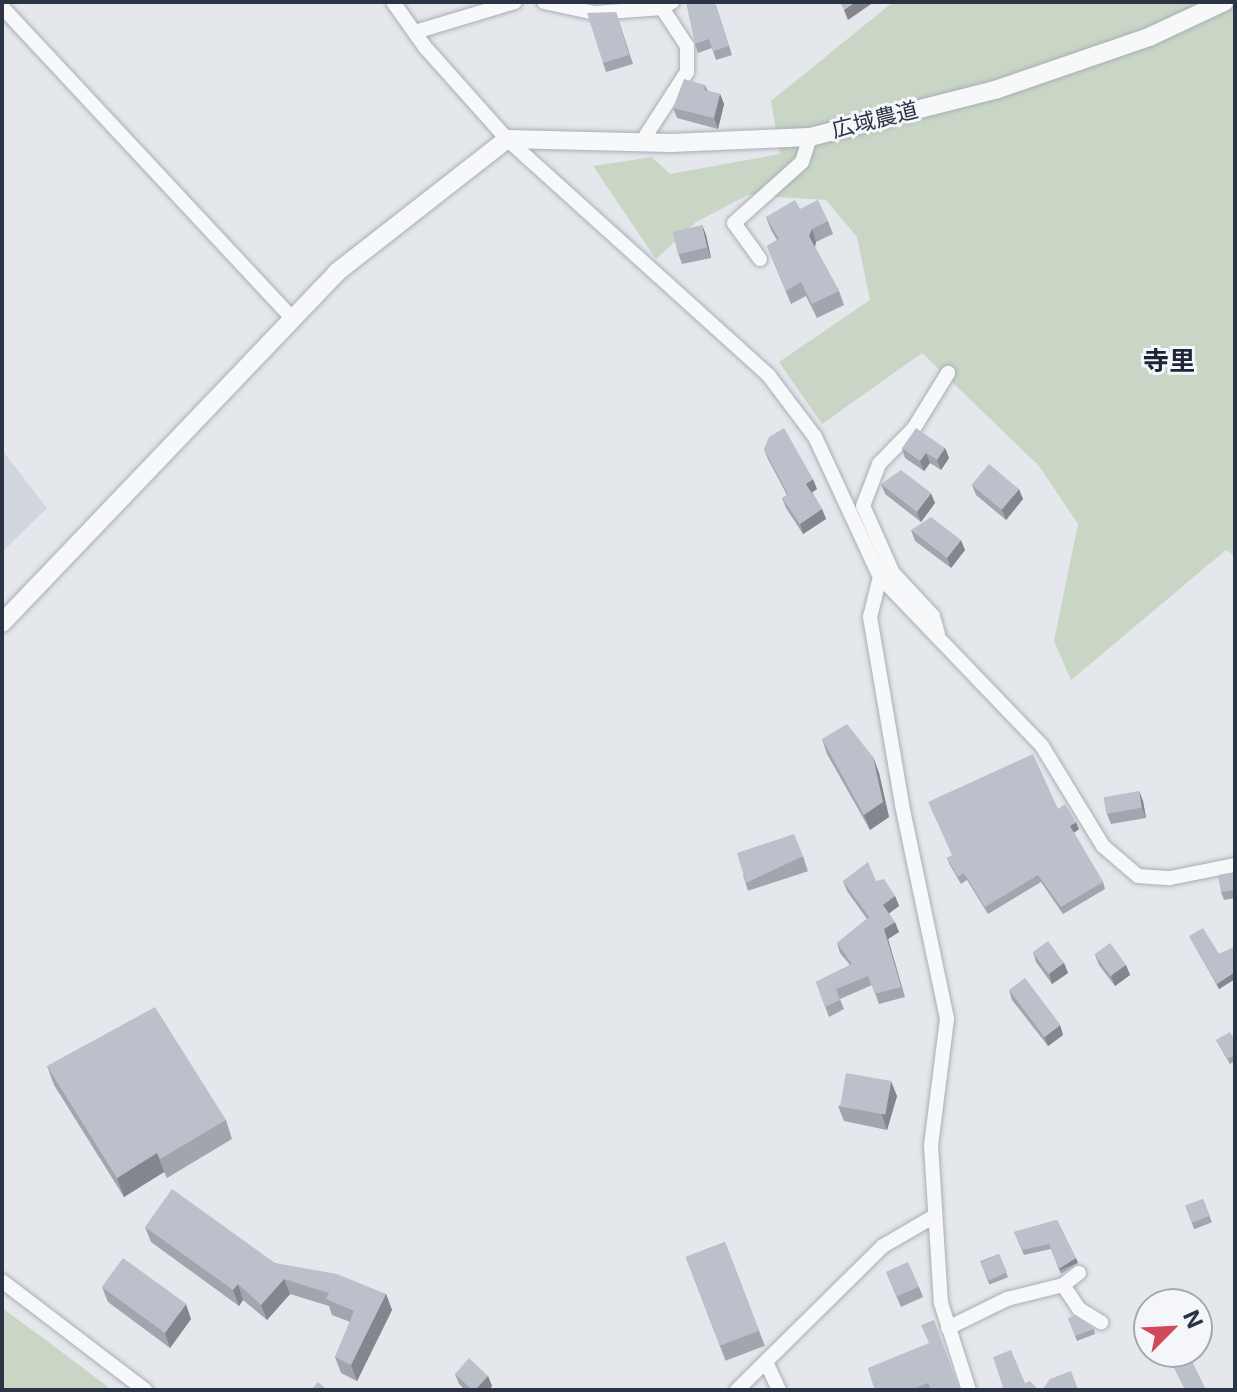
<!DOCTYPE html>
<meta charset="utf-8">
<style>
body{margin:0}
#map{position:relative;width:1237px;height:1392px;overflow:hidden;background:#e4e7ec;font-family:Inter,"Noto Sans JP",sans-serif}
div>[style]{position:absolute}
.built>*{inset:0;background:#d2d6de}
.green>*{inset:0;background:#c9d6c5}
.roads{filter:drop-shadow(0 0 2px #a9aeb7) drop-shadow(0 0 2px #a9aeb7)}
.minor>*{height:14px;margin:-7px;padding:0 7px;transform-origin:7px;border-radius:7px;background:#f7f8fa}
.tertiary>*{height:18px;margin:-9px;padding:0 9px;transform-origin:9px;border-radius:9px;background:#f7f8fa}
.wall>*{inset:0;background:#a1a5ae;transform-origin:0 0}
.shaded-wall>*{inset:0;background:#83868d;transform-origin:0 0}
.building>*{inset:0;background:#bbc0ca;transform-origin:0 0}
span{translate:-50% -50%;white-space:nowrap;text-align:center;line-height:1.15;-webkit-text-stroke:6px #f4f6f9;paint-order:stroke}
.street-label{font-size:22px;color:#2b3445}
.quarter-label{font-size:26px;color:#1d2536;font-weight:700}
.frame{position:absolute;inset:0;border:4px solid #2b3445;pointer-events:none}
.north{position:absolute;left:1133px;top:1288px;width:80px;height:80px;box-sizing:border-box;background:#f4f6f9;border:2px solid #a4a8b1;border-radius:50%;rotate:66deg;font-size:22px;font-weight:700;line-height:32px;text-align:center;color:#2b3445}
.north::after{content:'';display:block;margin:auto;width:28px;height:36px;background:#d1495b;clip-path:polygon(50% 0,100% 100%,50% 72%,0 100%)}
</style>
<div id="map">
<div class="built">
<i style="clip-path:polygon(2px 450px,47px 508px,2px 552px)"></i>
</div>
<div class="green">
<i style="clip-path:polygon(893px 2px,1235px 2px,1235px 556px,1226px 550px,1071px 680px,1054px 641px,1078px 524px,1039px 466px,922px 353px,822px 424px,779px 362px,870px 300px,857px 237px,826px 200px,748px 195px,696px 222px,656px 259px,593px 166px,652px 157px,670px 174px,780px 154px,771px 101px)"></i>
<i style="clip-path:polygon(2px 1308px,47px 1341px,112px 1390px,2px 1390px)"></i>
</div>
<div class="roads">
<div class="minor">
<i style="left:393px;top:2px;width:55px;rotate:54.6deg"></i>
<i style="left:425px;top:47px;width:123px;rotate:48.3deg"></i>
<i style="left:507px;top:139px;width:353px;rotate:42.1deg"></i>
<i style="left:769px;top:376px;width:76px;rotate:53deg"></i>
<i style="left:815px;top:437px;width:154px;rotate:65.1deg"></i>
<i style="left:880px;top:577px;width:234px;rotate:46.2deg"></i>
<i style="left:1042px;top:746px;width:117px;rotate:58.6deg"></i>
<i style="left:1103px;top:846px;width:46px;rotate:40.6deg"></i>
<i style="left:1138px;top:876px;width:32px;rotate:4deg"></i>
<i style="left:1170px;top:878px;width:66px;rotate:-11.3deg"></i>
<i style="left:544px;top:2px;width:52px;rotate:12.2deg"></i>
<i style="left:595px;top:13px;width:67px;rotate:-4.3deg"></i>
<i style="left:662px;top:8px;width:12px;rotate:-31deg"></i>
<i style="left:2px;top:7px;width:425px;rotate:47deg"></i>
<i style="left:415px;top:32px;width:104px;rotate:-16.7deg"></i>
<i style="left:641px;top:143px;width:85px;rotate:-57.1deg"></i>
<i style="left:687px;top:72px;width:26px;rotate:-90deg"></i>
<i style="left:687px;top:46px;width:45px;rotate:-123.3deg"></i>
<i style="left:760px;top:259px;width:44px;rotate:-125.8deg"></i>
<i style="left:734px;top:223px;width:91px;rotate:-41.9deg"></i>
<i style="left:802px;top:162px;width:26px;rotate:-72deg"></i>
<i style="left:880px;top:577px;width:41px;rotate:104deg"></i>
<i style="left:870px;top:617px;width:191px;rotate:80.3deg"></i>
<i style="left:902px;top:805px;width:219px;rotate:78.1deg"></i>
<i style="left:947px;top:1019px;width:127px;rotate:97.2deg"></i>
<i style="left:931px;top:1145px;width:158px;rotate:86.4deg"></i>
<i style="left:941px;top:1303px;width:91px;rotate:72.2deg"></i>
<i style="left:938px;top:634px;width:19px;rotate:-106deg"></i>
<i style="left:933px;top:616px;width:59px;rotate:-132.9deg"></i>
<i style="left:893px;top:573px;width:73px;rotate:-114.1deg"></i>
<i style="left:863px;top:506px;width:45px;rotate:-69.1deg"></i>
<i style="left:879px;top:464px;width:50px;rotate:-45.8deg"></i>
<i style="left:914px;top:428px;width:65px;rotate:-58.3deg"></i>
<i style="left:2px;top:1281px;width:180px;rotate:37.3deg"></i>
<i style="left:1063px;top:1285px;width:29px;rotate:56deg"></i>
<i style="left:1079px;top:1309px;width:26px;rotate:31deg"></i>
<i style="left:948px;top:1328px;width:66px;rotate:-26.2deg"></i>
<i style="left:1007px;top:1299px;width:58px;rotate:-14deg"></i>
<i style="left:1063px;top:1285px;width:20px;rotate:-37deg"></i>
<i style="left:766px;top:1362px;width:31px;rotate:65deg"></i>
<i style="left:737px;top:1390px;width:205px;rotate:-44.6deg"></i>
<i style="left:883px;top:1246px;width:58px;rotate:-30.1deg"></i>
</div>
<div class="tertiary">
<i style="left:2px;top:623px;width:485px;rotate:-46.3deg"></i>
<i style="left:337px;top:272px;width:216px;rotate:-38deg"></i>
<i style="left:507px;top:139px;width:164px;rotate:1.4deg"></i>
<i style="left:671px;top:143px;width:139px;rotate:-2.5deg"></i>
<i style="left:810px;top:137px;width:191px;rotate:-14.3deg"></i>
<i style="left:995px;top:90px;width:163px;rotate:-19deg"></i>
<i style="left:1149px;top:37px;width:83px;rotate:-25deg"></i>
</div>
</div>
<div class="wall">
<i style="clip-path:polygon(715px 2px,732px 55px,716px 60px,712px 48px,698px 53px,695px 44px)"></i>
<i style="clip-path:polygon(616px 12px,633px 64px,606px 72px,603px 63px)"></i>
<i style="clip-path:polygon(705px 85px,708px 91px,720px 94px,724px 104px,718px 129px,677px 118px,673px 108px)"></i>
<i style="clip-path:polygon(800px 209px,828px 221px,833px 234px,816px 242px,815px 247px,839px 291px,844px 305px,817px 318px,806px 296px,791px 304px,767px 246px,777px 240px,771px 230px,766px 217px)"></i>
<i style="clip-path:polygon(702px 225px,706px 235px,711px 258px,682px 264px,678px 253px)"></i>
<i style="clip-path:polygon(902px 448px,945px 448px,949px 458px,941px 470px,930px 463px,924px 471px,905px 458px)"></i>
<i style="clip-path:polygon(764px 449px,817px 489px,812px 492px,822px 509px,826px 519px,803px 534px,786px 508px,782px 498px,787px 495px,768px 459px)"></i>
<i style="clip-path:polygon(881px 484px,935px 503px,921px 522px,885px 494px)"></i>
<i style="clip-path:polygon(972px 485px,1023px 499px,1006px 520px,976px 495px)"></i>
<i style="clip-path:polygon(911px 530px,965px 550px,951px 568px,915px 541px)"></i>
<i style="clip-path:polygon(822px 739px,873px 757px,879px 773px,889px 817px,870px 830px,827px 754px)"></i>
<i style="clip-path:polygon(1139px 791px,1143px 801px,1146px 818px,1111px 824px,1107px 814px)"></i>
<i style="clip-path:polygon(1058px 809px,1079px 829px,1074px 833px,1103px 882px,1105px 889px,1063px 914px,1041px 882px,988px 914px,967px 880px,961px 884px,950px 865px,947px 858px)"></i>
<i style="left:803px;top:856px;width:16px;height:63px;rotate:72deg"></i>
<i style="clip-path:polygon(1235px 872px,1235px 898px,1224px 900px,1221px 892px)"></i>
<i style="clip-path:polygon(843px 881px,876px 881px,895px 896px,899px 906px,889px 913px,899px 932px,888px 939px,905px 997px,879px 1004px,872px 985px,840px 999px,844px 1009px,829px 1017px,816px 982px,850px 965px,840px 953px,837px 943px,867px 919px,847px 891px)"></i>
<i style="clip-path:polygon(1189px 936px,1219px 954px,1235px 947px,1235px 979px,1219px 989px)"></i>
<i style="clip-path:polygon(1033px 952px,1064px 963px,1068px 973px,1052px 984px,1036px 962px)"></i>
<i style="clip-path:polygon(1095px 955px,1126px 965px,1130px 975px,1115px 986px,1099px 965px)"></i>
<i style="clip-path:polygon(1009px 990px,1060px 1025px,1063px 1035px,1048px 1046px,1012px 1000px)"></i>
<i style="clip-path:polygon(1216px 1040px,1235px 1040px,1235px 1061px,1230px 1064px)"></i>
<i style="clip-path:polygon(47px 1066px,226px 1120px,232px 1139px,167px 1178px,164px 1172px,124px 1197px,54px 1085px)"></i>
<i style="clip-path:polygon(897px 1096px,887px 1130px,844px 1121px,838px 1106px)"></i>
<i style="left:1203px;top:1199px;width:25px;height:19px;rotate:69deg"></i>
<i style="clip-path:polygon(1057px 1220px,1078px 1263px,1061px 1274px,1051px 1249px,1024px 1255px,1014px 1232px)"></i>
<i style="clip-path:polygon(145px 1227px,386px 1294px,392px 1310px,357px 1381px,341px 1373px,335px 1357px,350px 1322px,332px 1315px,329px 1306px,290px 1294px,267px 1320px,243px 1300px,239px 1306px,151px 1242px)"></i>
<i style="left:725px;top:1242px;width:111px;height:42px;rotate:69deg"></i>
<i style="left:999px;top:1254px;width:25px;height:20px;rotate:69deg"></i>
<i style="clip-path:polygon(886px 1272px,919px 1287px,923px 1297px,901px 1307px)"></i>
<i style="clip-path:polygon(102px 1287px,191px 1319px,170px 1348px,108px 1302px)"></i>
<i style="clip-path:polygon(1068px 1318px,1094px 1329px,1095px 1334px,1077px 1341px)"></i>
<i style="clip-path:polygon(868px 1368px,960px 1390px,875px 1390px)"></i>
<i style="clip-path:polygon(455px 1374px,488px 1376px,492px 1386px,489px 1390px,465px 1390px,459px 1384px)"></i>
</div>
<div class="shaded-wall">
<i style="clip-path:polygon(855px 2px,874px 2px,848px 20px,844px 10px)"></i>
<i style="clip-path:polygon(720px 94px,724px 104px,718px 129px,714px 118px)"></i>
<i style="clip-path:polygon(702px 225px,706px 235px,711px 258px,707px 247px)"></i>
<i style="clip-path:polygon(812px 229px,816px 242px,814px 250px,809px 236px)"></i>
<i style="clip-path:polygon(945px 448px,949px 458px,941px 470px,937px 460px)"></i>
<i style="clip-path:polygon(926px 453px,930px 463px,924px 471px,920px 461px)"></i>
<i style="clip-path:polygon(813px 479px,817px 489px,810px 494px,806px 484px)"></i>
<i style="clip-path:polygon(1019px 489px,1023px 499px,1006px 520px,1002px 510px)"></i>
<i style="clip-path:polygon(931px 493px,935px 503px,921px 522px,917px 512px)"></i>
<i style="clip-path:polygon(822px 509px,826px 519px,803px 534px,800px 524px)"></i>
<i style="clip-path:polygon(961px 540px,965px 550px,951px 568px,947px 558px)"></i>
<i style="clip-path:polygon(873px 757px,879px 773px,889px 817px,870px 830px,864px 815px)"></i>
<i style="clip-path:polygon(1139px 791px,1143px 801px,1146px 818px,1142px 808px)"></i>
<i style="clip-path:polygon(1076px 822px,1079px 829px,1073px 833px,1070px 826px)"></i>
<i style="clip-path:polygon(895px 896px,899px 906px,887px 915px,883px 905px)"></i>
<i style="clip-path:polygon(895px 922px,899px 932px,888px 939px,905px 997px,884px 929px)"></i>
<i style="clip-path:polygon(1064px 963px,1068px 973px,1052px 984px,1049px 974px)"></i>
<i style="clip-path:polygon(1126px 965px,1130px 975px,1115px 986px,1111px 976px)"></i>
<i style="clip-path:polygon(1235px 972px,1235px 979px,1219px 989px,1217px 984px)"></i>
<i style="clip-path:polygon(1060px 1025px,1063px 1035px,1048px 1046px,1044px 1036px)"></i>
<i style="clip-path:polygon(891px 1081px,897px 1096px,887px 1130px,882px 1115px)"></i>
<i style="clip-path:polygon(157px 1153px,164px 1172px,124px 1197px,117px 1178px)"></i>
<i style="left:1076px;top:1258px;width:5px;height:20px;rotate:68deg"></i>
<i style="clip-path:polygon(284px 1279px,290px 1294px,267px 1320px,261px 1305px)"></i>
<i style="clip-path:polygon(238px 1284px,243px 1300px,239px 1306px,233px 1290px)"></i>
<i style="clip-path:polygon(386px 1294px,392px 1310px,357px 1381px,351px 1365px)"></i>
<i style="clip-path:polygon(186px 1304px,191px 1319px,170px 1348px,165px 1333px)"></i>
<i style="clip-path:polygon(488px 1376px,492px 1386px,489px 1390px,475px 1390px)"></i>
</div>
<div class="building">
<i style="clip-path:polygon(686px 2px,715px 2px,729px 46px,713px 51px,709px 39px,695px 44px)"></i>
<i style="clip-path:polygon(840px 2px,855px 2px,844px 10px)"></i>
<i style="clip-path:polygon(616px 12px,629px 55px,603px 63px,587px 13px)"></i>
<i style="clip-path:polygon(684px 79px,705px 85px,704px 90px,720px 94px,714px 118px,673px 108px)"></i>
<i style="clip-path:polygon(795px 200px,800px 209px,818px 200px,828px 221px,812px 229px,809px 236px,839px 291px,812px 304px,801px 282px,786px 291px,767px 246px,779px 239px,766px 217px)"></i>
<i style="left:702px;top:225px;width:23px;height:30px;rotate:77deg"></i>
<i style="clip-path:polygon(784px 428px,813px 479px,806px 484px,822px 509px,800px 524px,782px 498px,788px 494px,764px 449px,769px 437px)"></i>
<i style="clip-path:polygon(916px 428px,945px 448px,937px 460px,926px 453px,920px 461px,902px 448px)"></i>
<i style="left:989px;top:464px;width:39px;height:27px;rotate:40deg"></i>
<i style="clip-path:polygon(901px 470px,931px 493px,917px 512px,881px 484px)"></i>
<i style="clip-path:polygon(931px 517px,961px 540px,947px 558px,911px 530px)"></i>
<i style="clip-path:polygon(847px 724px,873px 757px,883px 802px,864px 815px,822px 739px)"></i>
<i style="clip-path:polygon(1033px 754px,1058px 809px,1065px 804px,1076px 822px,1070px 826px,1103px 882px,1061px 907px,1038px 875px,985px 907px,964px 873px,958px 877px,947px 858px,952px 855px,928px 802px)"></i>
<i style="left:1139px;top:791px;width:17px;height:36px;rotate:80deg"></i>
<i style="clip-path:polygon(794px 834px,803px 856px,746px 883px,737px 853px)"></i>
<i style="clip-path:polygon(868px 862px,876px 881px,884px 879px,895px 896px,883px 905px,895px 922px,884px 929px,901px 987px,875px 994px,868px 976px,836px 989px,840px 1000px,825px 1007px,816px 982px,852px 964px,837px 943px,869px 917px,843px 881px)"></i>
<i style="clip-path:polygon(1235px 872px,1235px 890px,1221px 892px,1218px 875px)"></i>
<i style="clip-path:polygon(1203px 928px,1219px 954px,1235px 947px,1235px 972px,1217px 984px,1189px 936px)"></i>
<i style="left:1048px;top:941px;width:27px;height:19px;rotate:54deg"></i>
<i style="left:1110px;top:943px;width:27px;height:19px;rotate:54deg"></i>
<i style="left:1025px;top:978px;width:59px;height:20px;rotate:53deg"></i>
<i style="clip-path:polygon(155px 1007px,226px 1120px,160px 1159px,157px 1153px,117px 1178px,47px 1066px)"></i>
<i style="clip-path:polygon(1230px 1032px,1235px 1040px,1235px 1055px,1228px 1059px,1216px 1040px)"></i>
<i style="left:846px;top:1073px;width:46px;height:34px;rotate:10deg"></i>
<i style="clip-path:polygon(172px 1189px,275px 1263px,337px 1274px,386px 1294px,351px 1365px,335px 1357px,354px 1311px,326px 1299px,329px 1293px,284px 1279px,261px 1305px,238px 1284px,233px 1290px,145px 1227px)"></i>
<i style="left:1203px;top:1199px;width:18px;height:19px;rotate:68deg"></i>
<i style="clip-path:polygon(1057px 1220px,1076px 1258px,1059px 1269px,1049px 1244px,1022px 1250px,1014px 1232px)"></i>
<i style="left:725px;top:1242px;width:95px;height:42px;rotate:69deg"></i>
<i style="left:999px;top:1254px;width:20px;height:20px;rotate:66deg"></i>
<i style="left:123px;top:1258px;width:78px;height:36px;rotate:36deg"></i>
<i style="left:908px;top:1262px;width:27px;height:24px;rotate:66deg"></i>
<i style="clip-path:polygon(1076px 1315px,1094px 1329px,1075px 1336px,1068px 1318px)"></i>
<i style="clip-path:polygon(934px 1320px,960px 1390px,931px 1390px,928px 1383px,911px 1390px,875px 1390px,868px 1368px,929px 1343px,921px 1325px)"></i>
<i style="clip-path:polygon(1011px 1350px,1025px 1383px,1030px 1381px,1039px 1390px,1004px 1390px,993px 1357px)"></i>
<i style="clip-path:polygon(469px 1358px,488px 1376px,475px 1390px,472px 1390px,455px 1374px)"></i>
<i style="clip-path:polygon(1191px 1359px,1206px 1390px,1185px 1390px,1173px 1366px)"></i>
<i style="clip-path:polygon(1071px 1371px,1078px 1389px,1075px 1390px,1042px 1390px,1050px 1379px)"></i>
<i style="clip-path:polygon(318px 1382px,327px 1390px,311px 1390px)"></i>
</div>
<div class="street-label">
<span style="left:875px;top:120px;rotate:-14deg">広域農道</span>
</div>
<div class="quarter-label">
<span style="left:1169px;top:361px">寺里</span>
</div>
<div class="frame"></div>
<div class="north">N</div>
</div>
